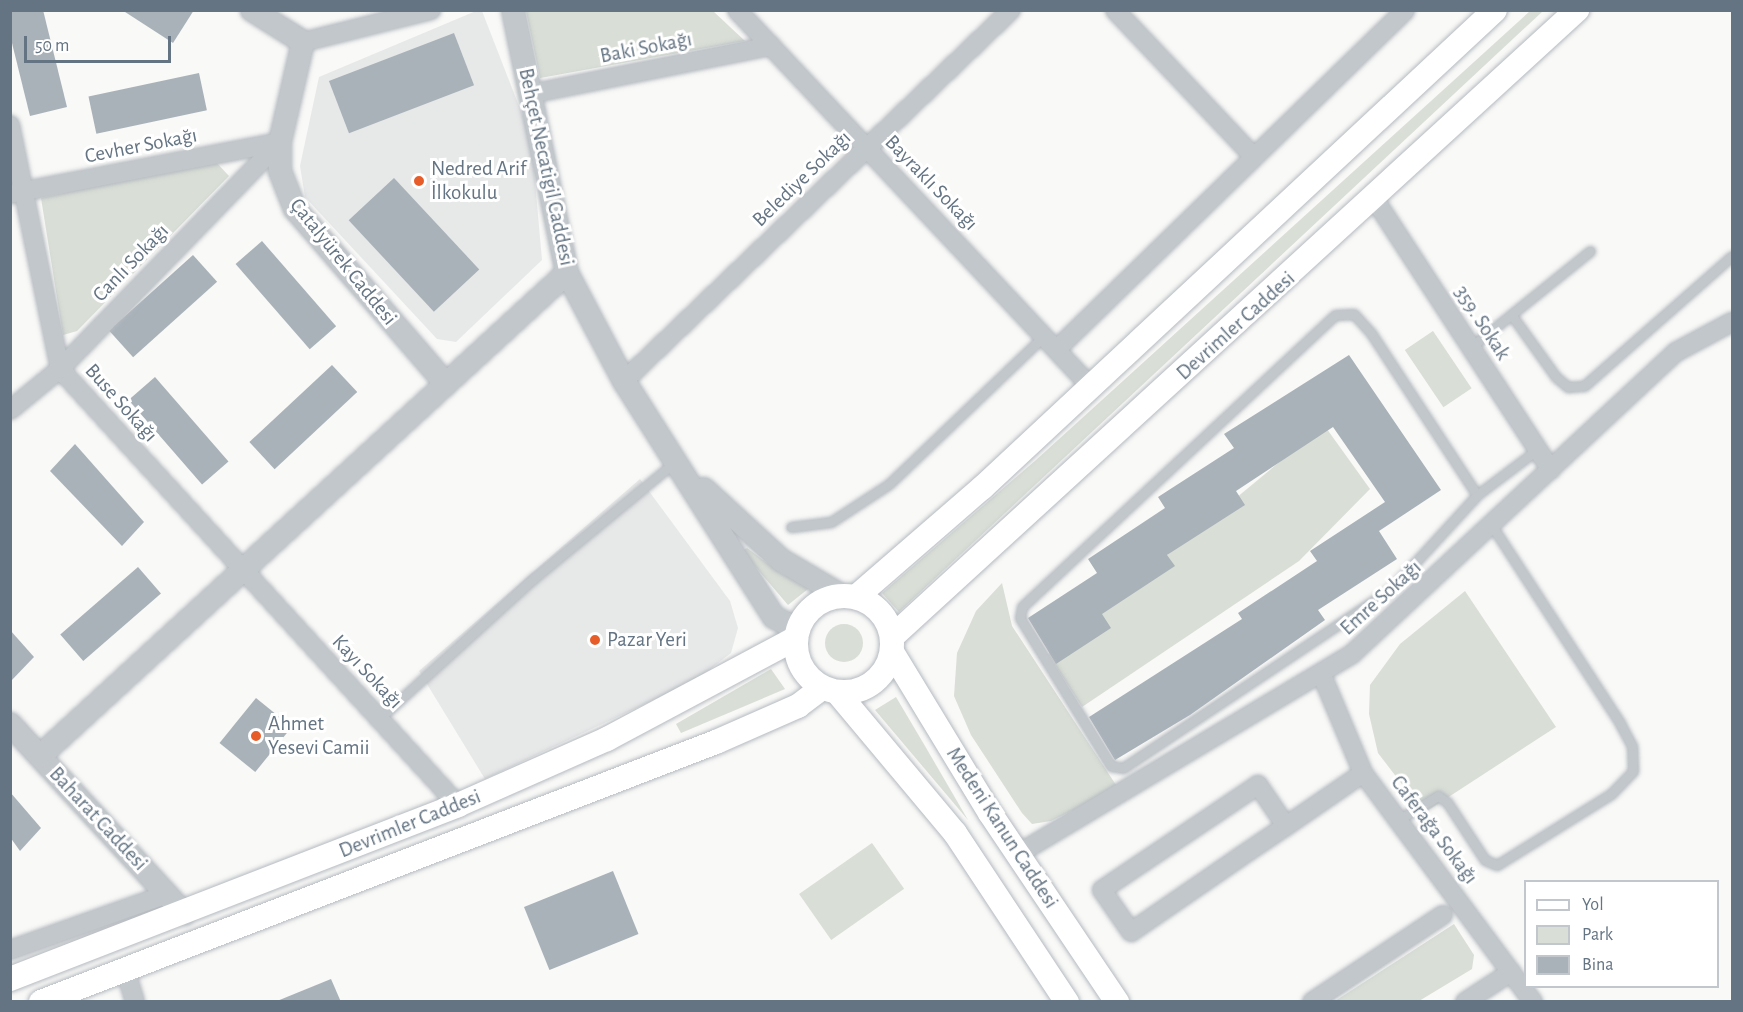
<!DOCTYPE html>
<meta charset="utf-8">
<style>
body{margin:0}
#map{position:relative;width:1743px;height:1012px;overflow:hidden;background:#f9f9f7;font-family:"Alegreya Sans",sans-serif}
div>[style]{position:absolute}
.built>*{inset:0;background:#e7e8e8}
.green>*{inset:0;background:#d9ded6;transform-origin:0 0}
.round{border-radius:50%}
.building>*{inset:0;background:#a9b2b9;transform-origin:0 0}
.roads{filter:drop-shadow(0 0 2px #b5bac0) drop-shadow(0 0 2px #b5bac0)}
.service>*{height:9px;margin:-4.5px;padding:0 4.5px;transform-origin:4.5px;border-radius:4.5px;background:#c2c7cb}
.minor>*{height:18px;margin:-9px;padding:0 9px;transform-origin:9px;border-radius:9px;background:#c2c7cb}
.tertiary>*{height:22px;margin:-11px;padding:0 11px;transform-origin:11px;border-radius:11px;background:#c2c7cb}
.secondary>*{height:24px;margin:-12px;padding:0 12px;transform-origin:12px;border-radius:12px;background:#fff}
.secondary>.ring{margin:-12px;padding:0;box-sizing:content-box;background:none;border:24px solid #fff;border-radius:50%}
.dots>*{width:16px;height:16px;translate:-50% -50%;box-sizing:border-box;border:3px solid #fff;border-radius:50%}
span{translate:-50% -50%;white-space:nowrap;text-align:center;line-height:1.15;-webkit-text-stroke:6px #fff;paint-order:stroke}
.street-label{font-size:21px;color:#647483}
.poi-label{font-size:21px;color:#647483}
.left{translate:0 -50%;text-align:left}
.frame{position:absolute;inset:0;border:12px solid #647483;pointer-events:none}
.legend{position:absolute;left:1524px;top:880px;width:195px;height:108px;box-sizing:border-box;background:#fff;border:2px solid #c1c7cd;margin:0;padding:8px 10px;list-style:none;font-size:18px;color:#647483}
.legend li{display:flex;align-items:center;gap:12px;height:30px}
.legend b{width:30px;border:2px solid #c1c7cd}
.scale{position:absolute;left:24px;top:36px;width:147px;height:27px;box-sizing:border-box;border:3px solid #647483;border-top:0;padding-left:8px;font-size:18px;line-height:21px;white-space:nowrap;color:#647483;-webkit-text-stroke:4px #fff;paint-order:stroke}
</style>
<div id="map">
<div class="built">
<i style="clip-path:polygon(476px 11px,482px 11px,531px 137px,542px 260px,456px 342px,437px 339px,305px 197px,300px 166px,319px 77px)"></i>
<i style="clip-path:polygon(640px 479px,730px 601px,738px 628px,731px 653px,696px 680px,485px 779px,419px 671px)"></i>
</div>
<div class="green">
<i style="clip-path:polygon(526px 11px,713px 11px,745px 41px,540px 78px)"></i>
<i style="clip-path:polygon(1530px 11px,1543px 11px,899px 612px,882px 593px,1036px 460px)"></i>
<i style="clip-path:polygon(214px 160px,229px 176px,77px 331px,63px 335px,41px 198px)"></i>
<i style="left:1433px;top:331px;width:69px;height:34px;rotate:56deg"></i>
<i style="clip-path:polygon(1324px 425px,1370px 489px,1299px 561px,1082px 707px,1048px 654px)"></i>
<i style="clip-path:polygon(747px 548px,782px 574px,813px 585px,788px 605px,742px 551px)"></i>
<i style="clip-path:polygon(1002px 583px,1012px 626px,1118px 788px,1051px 821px,1032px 824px,1022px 813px,971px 735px,954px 696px,957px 653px,976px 611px)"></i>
<i style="clip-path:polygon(1465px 591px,1556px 727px,1424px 813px,1378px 753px,1369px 714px,1370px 685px,1400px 644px)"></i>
<i class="round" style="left:825px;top:624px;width:38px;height:38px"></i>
<i style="clip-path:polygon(771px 669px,785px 689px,681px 733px,676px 724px)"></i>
<i style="clip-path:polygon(896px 697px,925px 746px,968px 820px,875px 710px)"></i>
<i style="left:872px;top:843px;width:56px;height:89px;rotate:55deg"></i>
<i style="clip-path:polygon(1454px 924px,1474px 955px,1472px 969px,1419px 1001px,1335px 1001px)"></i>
</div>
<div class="building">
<i style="clip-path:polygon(10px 10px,43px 10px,67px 107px,30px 116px,10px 35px)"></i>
<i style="clip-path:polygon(122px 10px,194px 10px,173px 43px)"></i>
<i style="left:454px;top:33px;width:56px;height:134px;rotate:69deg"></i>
<i style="left:199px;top:73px;width:38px;height:113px;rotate:78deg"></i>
<i style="left:394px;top:178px;width:125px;height:62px;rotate:47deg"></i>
<i style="left:262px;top:241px;width:113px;height:35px;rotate:49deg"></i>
<i style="left:193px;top:255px;width:36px;height:113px;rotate:48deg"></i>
<i style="clip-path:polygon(1349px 355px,1441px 490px,1379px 531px,1397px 559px,1318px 610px,1325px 620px,1190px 715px,1115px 760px,1089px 717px,1242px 619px,1238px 613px,1317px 561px,1310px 551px,1385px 502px,1333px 427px,1236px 491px,1245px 505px,1167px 555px,1175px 566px,1102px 614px,1111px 628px,1056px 664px,1028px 618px,1097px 573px,1088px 559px,1165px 508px,1158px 497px,1234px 448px,1224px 434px)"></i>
<i style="left:332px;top:365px;width:37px;height:113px;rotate:47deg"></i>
<i style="left:155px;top:377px;width:112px;height:35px;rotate:49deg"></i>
<i style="clip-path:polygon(75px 444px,144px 522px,122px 546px,50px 471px)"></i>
<i style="left:138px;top:567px;width:35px;height:103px;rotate:49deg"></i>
<i style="clip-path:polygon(10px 630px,34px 657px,10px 682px)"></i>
<i style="left:256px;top:698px;width:46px;height:58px;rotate:39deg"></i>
<i style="clip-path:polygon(10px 792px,41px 828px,20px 851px,10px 837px)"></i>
<i style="left:613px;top:871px;width:68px;height:96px;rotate:68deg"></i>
<i style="clip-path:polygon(331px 979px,341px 1002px,277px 1002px,277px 1001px)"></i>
</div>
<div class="roads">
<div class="service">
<i style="left:1513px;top:317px;width:74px;rotate:54.4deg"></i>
<i style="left:1556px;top:377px;width:16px;rotate:40deg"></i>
<i style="left:1568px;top:387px;width:16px;rotate:-4deg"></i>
<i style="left:1584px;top:386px;width:197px;rotate:-41.3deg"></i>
<i style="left:1471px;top:347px;width:153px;rotate:-38.9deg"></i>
<i style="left:1477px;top:495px;width:194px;rotate:-123.2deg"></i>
<i style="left:1371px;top:333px;width:25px;rotate:-132deg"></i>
<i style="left:1354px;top:314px;width:19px;rotate:177deg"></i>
<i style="left:1335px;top:315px;width:428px;rotate:137deg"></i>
<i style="left:1022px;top:607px;width:11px;rotate:100deg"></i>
<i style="left:1020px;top:618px;width:174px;rotate:58.4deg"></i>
<i style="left:1111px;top:766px;width:12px;rotate:9deg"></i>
<i style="left:1123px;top:768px;width:322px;rotate:-33.7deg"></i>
<i style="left:1391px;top:589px;width:127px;rotate:-47.5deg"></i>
<i style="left:1477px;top:495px;width:76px;rotate:-37deg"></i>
<i style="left:791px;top:527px;width:40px;rotate:-7.1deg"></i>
<i style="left:831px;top:522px;width:69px;rotate:-33.2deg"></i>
<i style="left:889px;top:484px;width:216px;rotate:-43.7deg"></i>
<i style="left:380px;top:718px;width:207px;rotate:-42.3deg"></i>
<i style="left:533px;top:579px;width:184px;rotate:-39.5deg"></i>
<i style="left:1398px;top:820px;width:47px;rotate:-31deg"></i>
<i style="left:1438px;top:796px;width:11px;rotate:34deg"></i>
<i style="left:1447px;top:802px;width:69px;rotate:56.8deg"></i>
<i style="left:1485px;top:860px;width:13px;rotate:23deg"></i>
<i style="left:1497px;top:865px;width:134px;rotate:-31.9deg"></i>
<i style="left:1611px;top:794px;width:32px;rotate:-46deg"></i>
<i style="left:1633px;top:771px;width:25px;rotate:-92deg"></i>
<i style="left:1632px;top:746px;width:26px;rotate:-118deg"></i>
<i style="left:1620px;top:723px;width:235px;rotate:-123deg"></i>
</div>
<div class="minor">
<i style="left:737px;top:10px;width:517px;rotate:46.8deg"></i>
<i style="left:1115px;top:10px;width:198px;rotate:46.6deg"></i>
<i style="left:303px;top:42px;width:132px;rotate:-14deg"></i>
<i style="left:530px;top:94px;width:246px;rotate:-11.3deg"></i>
<i style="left:10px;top:125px;width:249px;rotate:78.4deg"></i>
<i style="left:60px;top:369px;width:590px;rotate:47.61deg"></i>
<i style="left:10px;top:194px;width:275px;rotate:-10.9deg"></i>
<i style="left:1375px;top:200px;width:322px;rotate:56.9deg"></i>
<i style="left:1058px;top:348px;width:484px;rotate:-44.2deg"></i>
<i style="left:624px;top:381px;width:536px;rotate:-43.79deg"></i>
<i style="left:10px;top:410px;width:65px;rotate:-39.4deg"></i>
<i style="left:60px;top:369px;width:316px;rotate:-45.9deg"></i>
<i style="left:1321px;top:673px;width:108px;rotate:67.2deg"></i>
<i style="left:1363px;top:773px;width:285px;rotate:53.4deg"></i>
<i style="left:1286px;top:826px;width:50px;rotate:-124.3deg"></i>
<i style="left:1258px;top:785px;width:188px;rotate:146.1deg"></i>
<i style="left:1102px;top:890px;width:51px;rotate:55.4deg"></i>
<i style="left:1131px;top:932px;width:132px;rotate:-34.5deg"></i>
<i style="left:1240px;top:857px;width:55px;rotate:-34deg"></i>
<i style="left:1286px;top:826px;width:93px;rotate:-34.5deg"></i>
<i style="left:1018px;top:854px;width:389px;rotate:-30.9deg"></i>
<i style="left:1352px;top:654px;width:443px;rotate:-43deg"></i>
<i style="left:1676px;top:352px;width:64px;rotate:-28.2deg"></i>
<i style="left:10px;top:950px;width:167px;rotate:-19.6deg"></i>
<i style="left:125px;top:969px;width:34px;rotate:73deg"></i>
<i style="left:1312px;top:1002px;width:157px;rotate:-33.6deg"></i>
<i style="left:1465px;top:1002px;width:55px;rotate:-33.1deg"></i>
</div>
<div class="tertiary">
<i style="left:252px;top:10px;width:60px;rotate:32.1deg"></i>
<i style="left:303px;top:42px;width:103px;rotate:103deg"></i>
<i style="left:280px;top:142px;width:29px;rotate:90deg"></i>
<i style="left:280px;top:171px;width:41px;rotate:68.5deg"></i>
<i style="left:295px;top:209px;width:231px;rotate:49.2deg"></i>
<i style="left:513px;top:10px;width:268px;rotate:78.4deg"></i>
<i style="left:567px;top:273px;width:122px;rotate:62.2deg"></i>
<i style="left:624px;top:381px;width:280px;rotate:57.6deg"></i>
<i style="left:774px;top:617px;width:27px;rotate:28deg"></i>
<i style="left:704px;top:489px;width:105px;rotate:42.7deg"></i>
<i style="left:781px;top:560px;width:71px;rotate:30.5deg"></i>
<i style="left:10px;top:724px;width:258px;rotate:47.4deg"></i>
<i style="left:40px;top:756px;width:715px;rotate:-42.51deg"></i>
</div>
<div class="secondary">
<i class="ring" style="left:796px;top:596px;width:72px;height:72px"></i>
<i style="left:856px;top:597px;width:167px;rotate:-40.9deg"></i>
<i style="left:982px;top:488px;width:701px;rotate:-42.98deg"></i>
<i style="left:892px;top:637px;width:929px;rotate:-42.47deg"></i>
<i style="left:892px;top:652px;width:188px;rotate:58.7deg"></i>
<i style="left:990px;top:813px;width:228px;rotate:56.1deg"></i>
<i style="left:837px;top:692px;width:184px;rotate:50.1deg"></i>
<i style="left:955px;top:833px;width:203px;rotate:56.5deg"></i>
<i style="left:10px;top:979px;width:481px;rotate:-21.2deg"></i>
<i style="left:458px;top:805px;width:163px;rotate:-23.9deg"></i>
<i style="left:607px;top:739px;width:214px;rotate:-28.1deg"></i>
<i style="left:41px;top:1002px;width:723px;rotate:-21.07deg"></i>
<i style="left:716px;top:742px;width:90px;rotate:-23.7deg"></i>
<i style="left:798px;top:706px;width:30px;rotate:-37deg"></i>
</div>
</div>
<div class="dots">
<i style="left:419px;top:181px;background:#e75d2a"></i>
<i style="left:595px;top:640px;background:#e75d2a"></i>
<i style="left:256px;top:736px;background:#e75d2a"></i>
</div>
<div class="street-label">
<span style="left:646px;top:48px;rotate:-11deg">Baki Sokağı</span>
<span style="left:141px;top:146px;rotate:-11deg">Cevher Sokağı</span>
<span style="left:546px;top:167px;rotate:78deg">Behçet Necatigil Caddesi</span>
<span style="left:802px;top:179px;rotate:-44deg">Belediye Sokağı</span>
<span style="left:931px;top:183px;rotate:46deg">Bayraklı Sokağı</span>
<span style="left:343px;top:262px;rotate:51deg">Çatalyürek Caddesi</span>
<span style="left:131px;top:263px;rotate:-46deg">Canlı Sokağı</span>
<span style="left:1482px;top:323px;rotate:57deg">359. Sokak</span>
<span style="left:1236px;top:326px;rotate:-42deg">Devrimler Caddesi</span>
<span style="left:121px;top:403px;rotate:48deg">Buse Sokağı</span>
<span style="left:1381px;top:598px;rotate:-42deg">Emre Sokağı</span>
<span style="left:367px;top:672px;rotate:47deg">Kayı Sokağı</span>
<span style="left:98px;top:819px;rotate:47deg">Baharat Caddesi</span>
<span style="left:410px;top:824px;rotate:-22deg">Devrimler Caddesi</span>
<span style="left:1002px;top:828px;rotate:57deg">Medeni Kanun Caddesi</span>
<span style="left:1434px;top:830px;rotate:53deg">Caferağa Sokağı</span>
</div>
<div class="poi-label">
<span class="left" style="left:431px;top:181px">Nedred Arif<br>İlkokulu</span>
<span class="left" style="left:607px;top:640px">Pazar Yeri</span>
<span class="left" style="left:268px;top:736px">Ahmet<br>Yesevi Camii</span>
</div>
<div class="frame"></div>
<ul class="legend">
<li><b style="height:8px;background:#fff"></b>Yol</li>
<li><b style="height:16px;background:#d9ded6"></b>Park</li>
<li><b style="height:16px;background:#a9b2b9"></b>Bina</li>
</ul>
<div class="scale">50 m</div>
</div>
